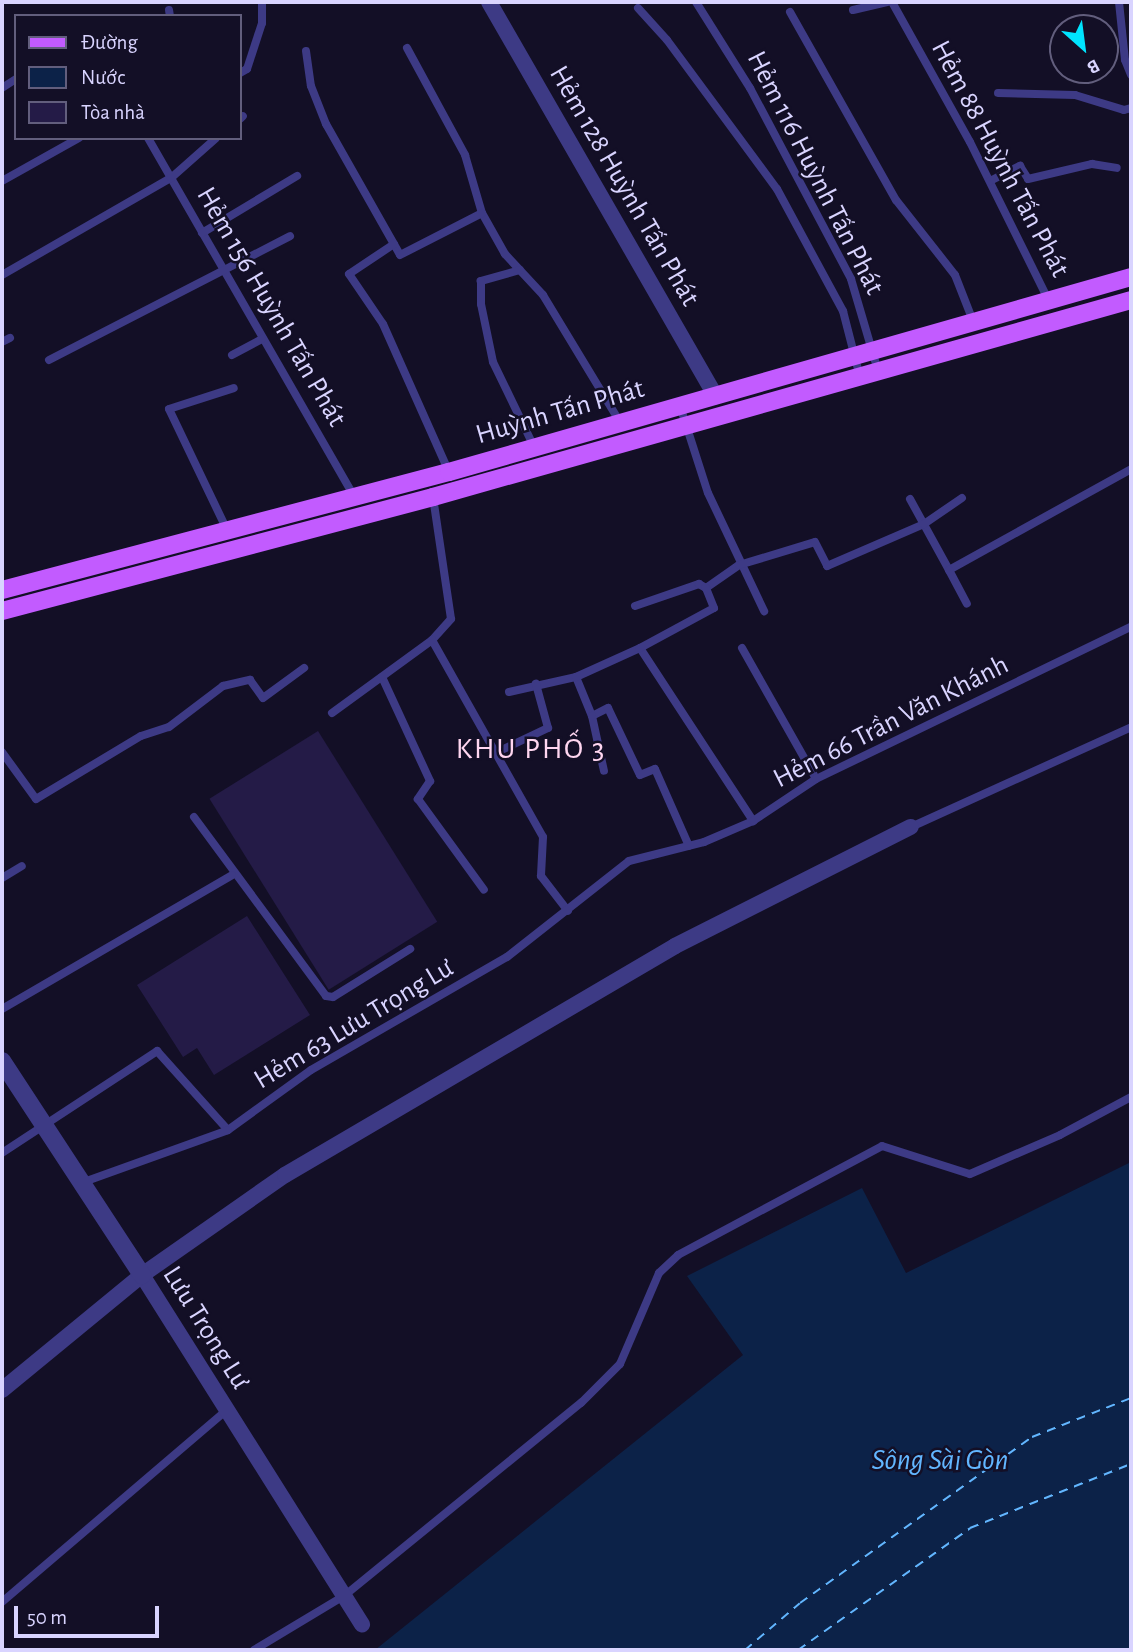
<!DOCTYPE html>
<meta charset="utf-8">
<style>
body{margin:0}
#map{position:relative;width:1133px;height:1652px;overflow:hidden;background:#130f26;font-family:"Alegreya Sans",sans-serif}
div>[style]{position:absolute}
.water>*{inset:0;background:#0c2248}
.ferry>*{height:2px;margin-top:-1px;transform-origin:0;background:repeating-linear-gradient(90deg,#62b6ff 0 9px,transparent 0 16px)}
.building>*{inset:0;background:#241b47;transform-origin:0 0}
.service>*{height:8px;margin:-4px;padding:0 4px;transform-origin:4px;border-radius:4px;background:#3d3a85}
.minor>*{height:16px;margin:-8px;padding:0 8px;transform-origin:8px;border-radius:8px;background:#3d3a85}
.tertiary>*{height:18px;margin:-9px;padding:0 9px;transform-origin:9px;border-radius:9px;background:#3d3a85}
.primary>*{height:18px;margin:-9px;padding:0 9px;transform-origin:9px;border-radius:9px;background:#c25bff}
span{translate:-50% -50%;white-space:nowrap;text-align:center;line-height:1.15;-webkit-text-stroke:5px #130f26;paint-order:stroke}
.street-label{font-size:28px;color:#d9d4ff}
.neighbourhood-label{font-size:30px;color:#ffd6f0;letter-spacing:2px}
.water-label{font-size:30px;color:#62b6ff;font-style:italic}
.frame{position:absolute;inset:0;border:4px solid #d9d4ff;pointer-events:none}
.legend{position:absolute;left:14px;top:14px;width:228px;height:126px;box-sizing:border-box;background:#130f26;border:2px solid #625e7d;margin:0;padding:9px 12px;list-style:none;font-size:21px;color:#d9d4ff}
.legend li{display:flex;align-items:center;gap:14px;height:35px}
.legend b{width:35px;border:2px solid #625e7d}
.north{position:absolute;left:1049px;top:14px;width:70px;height:70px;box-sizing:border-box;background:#130f26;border:2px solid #625e7d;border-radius:50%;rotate:152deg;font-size:19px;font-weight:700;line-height:28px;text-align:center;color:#d9d4ff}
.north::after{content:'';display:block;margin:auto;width:24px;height:32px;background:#00e5ff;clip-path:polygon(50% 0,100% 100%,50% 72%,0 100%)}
.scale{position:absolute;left:14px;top:1606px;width:145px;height:32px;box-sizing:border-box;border:4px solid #d9d4ff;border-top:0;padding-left:9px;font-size:21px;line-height:24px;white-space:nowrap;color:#d9d4ff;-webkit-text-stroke:5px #130f26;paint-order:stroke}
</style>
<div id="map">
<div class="water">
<i style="clip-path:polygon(1131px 1162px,1131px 1650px,375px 1650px,743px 1355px,687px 1276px,862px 1188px,906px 1273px)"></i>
</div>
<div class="ferry">
<i style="left:745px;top:1650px;width:72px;rotate:-40.5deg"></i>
<i style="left:800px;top:1603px;width:285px;rotate:-35.6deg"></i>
<i style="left:1032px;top:1437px;width:106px;rotate:-21.5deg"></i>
<i style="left:798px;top:1650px;width:211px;rotate:-35.3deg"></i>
<i style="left:970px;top:1528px;width:173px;rotate:-21.7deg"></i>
</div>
<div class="building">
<i style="left:318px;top:731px;width:225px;height:128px;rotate:58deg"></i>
<i style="clip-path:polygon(247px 916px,310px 1015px,214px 1075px,197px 1048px,183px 1057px,137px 985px)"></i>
</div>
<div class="service">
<i style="left:696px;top:2px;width:102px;rotate:57.9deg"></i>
<i style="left:750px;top:88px;width:216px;rotate:62.1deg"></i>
<i style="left:851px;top:279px;width:96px;rotate:73.6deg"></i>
<i style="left:892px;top:2px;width:160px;rotate:60.9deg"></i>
<i style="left:970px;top:142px;width:178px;rotate:63.6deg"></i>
<i style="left:1119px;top:2px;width:58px;rotate:84.1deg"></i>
<i style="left:1125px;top:60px;width:16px;rotate:68deg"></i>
<i style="left:638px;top:8px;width:43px;rotate:47.8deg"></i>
<i style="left:667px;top:40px;width:185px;rotate:53.6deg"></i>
<i style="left:777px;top:189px;width:139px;rotate:61.6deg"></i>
<i style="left:843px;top:311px;width:68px;rotate:75.6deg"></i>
<i style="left:169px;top:10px;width:6px;rotate:81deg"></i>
<i style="left:853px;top:10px;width:35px;rotate:-13deg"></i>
<i style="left:790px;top:12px;width:216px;rotate:60.6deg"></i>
<i style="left:896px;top:200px;width:95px;rotate:51.8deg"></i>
<i style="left:955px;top:275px;width:49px;rotate:68.6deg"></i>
<i style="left:407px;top:48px;width:122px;rotate:61.5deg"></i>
<i style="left:465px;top:155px;width:60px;rotate:73.7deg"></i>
<i style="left:482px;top:213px;width:47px;rotate:60.7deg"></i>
<i style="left:505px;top:254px;width:56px;rotate:47.2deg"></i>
<i style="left:543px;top:295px;width:149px;rotate:58.8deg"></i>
<i style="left:306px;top:51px;width:35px;rotate:82deg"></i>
<i style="left:311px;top:86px;width:41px;rotate:68.5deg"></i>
<i style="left:326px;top:124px;width:150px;rotate:60.5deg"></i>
<i style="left:400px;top:255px;width:92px;rotate:-27.1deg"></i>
<i style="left:240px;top:73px;width:8px;rotate:-30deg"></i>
<i style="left:247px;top:69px;width:48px;rotate:-71.9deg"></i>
<i style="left:262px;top:23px;width:21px;rotate:-90deg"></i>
<i style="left:2px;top:88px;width:17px;rotate:-33deg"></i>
<i style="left:998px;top:93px;width:77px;rotate:1.5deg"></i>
<i style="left:1075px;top:95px;width:51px;rotate:17deg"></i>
<i style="left:1124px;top:110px;width:7px;rotate:-16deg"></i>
<i style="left:240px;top:119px;width:4px;rotate:-45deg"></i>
<i style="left:148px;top:138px;width:415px;rotate:60.1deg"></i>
<i style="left:2px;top:181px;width:88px;rotate:-29.2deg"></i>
<i style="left:990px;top:181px;width:34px;rotate:-27deg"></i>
<i style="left:1020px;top:166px;width:15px;rotate:58deg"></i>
<i style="left:1028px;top:179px;width:66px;rotate:-13.2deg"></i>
<i style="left:1092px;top:164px;width:25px;rotate:9deg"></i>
<i style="left:202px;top:233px;width:111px;rotate:-31deg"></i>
<i style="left:394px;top:244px;width:54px;rotate:146.3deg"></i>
<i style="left:349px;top:274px;width:60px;rotate:55.8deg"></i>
<i style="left:383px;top:324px;width:162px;rotate:66deg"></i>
<i style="left:520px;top:270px;width:41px;rotate:164.2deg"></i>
<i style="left:481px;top:281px;width:23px;rotate:90deg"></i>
<i style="left:481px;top:304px;width:59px;rotate:78.3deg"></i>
<i style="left:493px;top:362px;width:94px;rotate:64.2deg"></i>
<i style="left:2px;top:275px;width:195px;rotate:-29.9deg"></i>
<i style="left:171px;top:178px;width:60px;rotate:-41.6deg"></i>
<i style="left:2px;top:342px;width:9px;rotate:-27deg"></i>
<i style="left:232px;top:355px;width:34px;rotate:-28deg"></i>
<i style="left:49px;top:360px;width:271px;rotate:-27.2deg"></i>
<i style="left:680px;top:406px;width:91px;rotate:72.2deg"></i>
<i style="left:708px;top:493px;width:131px;rotate:64.6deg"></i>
<i style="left:433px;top:497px;width:123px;rotate:81.6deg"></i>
<i style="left:451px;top:619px;width:28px;rotate:132deg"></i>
<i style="left:432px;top:640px;width:226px;rotate:60.6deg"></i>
<i style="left:543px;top:837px;width:39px;rotate:93deg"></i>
<i style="left:541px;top:876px;width:44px;rotate:52.4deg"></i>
<i style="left:910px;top:499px;width:81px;rotate:61.2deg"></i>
<i style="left:949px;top:570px;width:208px;rotate:-29deg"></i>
<i style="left:227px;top:530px;width:134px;rotate:-115.6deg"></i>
<i style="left:169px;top:409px;width:68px;rotate:-17.9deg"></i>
<i style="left:949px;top:570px;width:38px;rotate:62deg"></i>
<i style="left:706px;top:588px;width:40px;rotate:-34.9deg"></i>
<i style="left:739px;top:565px;width:79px;rotate:-16.8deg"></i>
<i style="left:815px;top:542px;width:27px;rotate:63deg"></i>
<i style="left:827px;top:566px;width:106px;rotate:-23.4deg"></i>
<i style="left:924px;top:524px;width:46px;rotate:-34.4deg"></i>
<i style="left:635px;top:606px;width:68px;rotate:-19deg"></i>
<i style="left:699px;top:584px;width:8px;rotate:30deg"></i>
<i style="left:640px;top:648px;width:207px;rotate:56.8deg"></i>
<i style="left:742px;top:648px;width:150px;rotate:60.5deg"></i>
<i style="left:382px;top:677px;width:115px;rotate:65.2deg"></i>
<i style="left:430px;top:781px;width:22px;rotate:124deg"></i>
<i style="left:418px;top:799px;width:112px;rotate:54deg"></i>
<i style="left:576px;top:677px;width:42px;rotate:67.7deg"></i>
<i style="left:592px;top:716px;width:18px;rotate:-27deg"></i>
<i style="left:608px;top:708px;width:74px;rotate:64.5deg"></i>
<i style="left:640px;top:775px;width:16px;rotate:-22deg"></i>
<i style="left:655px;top:769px;width:84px;rotate:66.2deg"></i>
<i style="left:509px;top:692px;width:69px;rotate:-12.6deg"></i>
<i style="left:576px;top:677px;width:70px;rotate:-24.4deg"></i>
<i style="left:640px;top:648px;width:84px;rotate:-28.4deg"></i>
<i style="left:714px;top:608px;width:22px;rotate:-112deg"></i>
<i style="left:332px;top:713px;width:124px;rotate:-36.1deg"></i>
<i style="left:592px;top:716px;width:56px;rotate:77.7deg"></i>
<i style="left:2px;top:752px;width:58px;rotate:54.1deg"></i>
<i style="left:36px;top:799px;width:122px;rotate:-31deg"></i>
<i style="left:141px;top:736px;width:29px;rotate:-18deg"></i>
<i style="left:169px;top:727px;width:68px;rotate:-37.2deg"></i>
<i style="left:223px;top:686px;width:28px;rotate:-13deg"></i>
<i style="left:250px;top:680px;width:22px;rotate:54deg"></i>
<i style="left:263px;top:698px;width:51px;rotate:-36.2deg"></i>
<i style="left:493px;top:754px;width:61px;rotate:-25.3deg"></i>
<i style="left:548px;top:728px;width:46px;rotate:-105.3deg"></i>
<i style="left:194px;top:817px;width:222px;rotate:53.6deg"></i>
<i style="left:326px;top:996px;width:7px;rotate:8deg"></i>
<i style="left:333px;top:997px;width:91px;rotate:-31.9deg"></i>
<i style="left:911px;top:827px;width:242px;rotate:-24.4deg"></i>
<i style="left:2px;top:878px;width:23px;rotate:-31deg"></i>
<i style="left:2px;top:1009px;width:266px;rotate:-30.2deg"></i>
<i style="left:2px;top:1153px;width:186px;rotate:-33.3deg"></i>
<i style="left:157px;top:1051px;width:106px;rotate:48.1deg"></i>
<i style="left:228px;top:1130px;width:102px;rotate:-35.9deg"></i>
<i style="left:311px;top:1070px;width:226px;rotate:-30deg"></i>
<i style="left:507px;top:957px;width:155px;rotate:-38.2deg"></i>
<i style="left:629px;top:861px;width:77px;rotate:-14.2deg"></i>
<i style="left:704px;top:842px;width:53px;rotate:-23.2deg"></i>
<i style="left:753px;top:821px;width:76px;rotate:-33.7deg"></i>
<i style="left:816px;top:779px;width:350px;rotate:-25.8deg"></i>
<i style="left:81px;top:1183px;width:156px;rotate:-19.8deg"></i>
<i style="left:2px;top:1602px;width:296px;rotate:-40.5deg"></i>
<i style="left:254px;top:1650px;width:105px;rotate:-31deg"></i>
<i style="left:344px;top:1596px;width:306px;rotate:-39.2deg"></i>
<i style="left:581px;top:1403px;width:55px;rotate:-45deg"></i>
<i style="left:620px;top:1364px;width:99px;rotate:-66.8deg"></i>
<i style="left:659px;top:1273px;width:26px;rotate:-43deg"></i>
<i style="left:678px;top:1255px;width:231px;rotate:-28.1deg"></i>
<i style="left:882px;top:1146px;width:92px;rotate:17.7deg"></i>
<i style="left:970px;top:1174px;width:98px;rotate:-23.4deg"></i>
<i style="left:1060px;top:1135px;width:81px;rotate:-28.2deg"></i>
</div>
<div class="minor">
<i style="left:489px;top:2px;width:455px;rotate:60.1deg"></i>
<i style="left:142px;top:1275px;width:413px;rotate:57.8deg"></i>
<i style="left:2px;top:1390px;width:181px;rotate:-39.4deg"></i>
<i style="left:142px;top:1275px;width:174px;rotate:-35deg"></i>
<i style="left:285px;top:1175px;width:452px;rotate:-30.4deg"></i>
<i style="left:675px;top:946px;width:264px;rotate:-26.8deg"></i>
</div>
<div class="tertiary">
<i style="left:2px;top:1061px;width:256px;rotate:56.8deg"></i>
</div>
<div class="primary">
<i style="left:2px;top:590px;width:462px;rotate:-14.8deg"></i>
<i style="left:449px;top:472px;width:709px;rotate:-15.96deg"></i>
<i style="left:2px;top:611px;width:446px;rotate:-14.8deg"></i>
<i style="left:433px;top:497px;width:725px;rotate:-15.76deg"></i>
</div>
<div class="street-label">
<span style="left:1000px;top:159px;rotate:62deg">Hẻm 88 Huỳnh Tấn Phát</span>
<span style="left:815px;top:173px;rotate:63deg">Hẻm 116 Huỳnh Tấn Phát</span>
<span style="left:624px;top:186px;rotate:60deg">Hẻm 128 Huỳnh Tấn Phát</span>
<span style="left:271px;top:307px;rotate:60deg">Hẻm 156 Huỳnh Tấn Phát</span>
<span style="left:560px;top:412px;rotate:-16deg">Huỳnh Tấn Phát</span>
<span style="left:891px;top:722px;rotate:-27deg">Hẻm 66 Trần Văn Khánh</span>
<span style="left:354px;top:1024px;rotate:-31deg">Hẻm 63 Lưu Trọng Lư</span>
<span style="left:206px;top:1328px;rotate:58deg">Lưu Trọng Lư</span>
</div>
<div class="neighbourhood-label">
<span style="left:531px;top:749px">KHU PHỐ 3</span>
</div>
<div class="water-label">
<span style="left:940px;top:1460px">Sông Sài Gòn</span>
</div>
<div class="frame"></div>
<ul class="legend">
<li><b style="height:9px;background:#c25bff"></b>Đường</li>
<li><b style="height:19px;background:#0c2248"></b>Nước</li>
<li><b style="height:19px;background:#241b47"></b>Tòa nhà</li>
</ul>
<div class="north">B</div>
<div class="scale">50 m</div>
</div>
